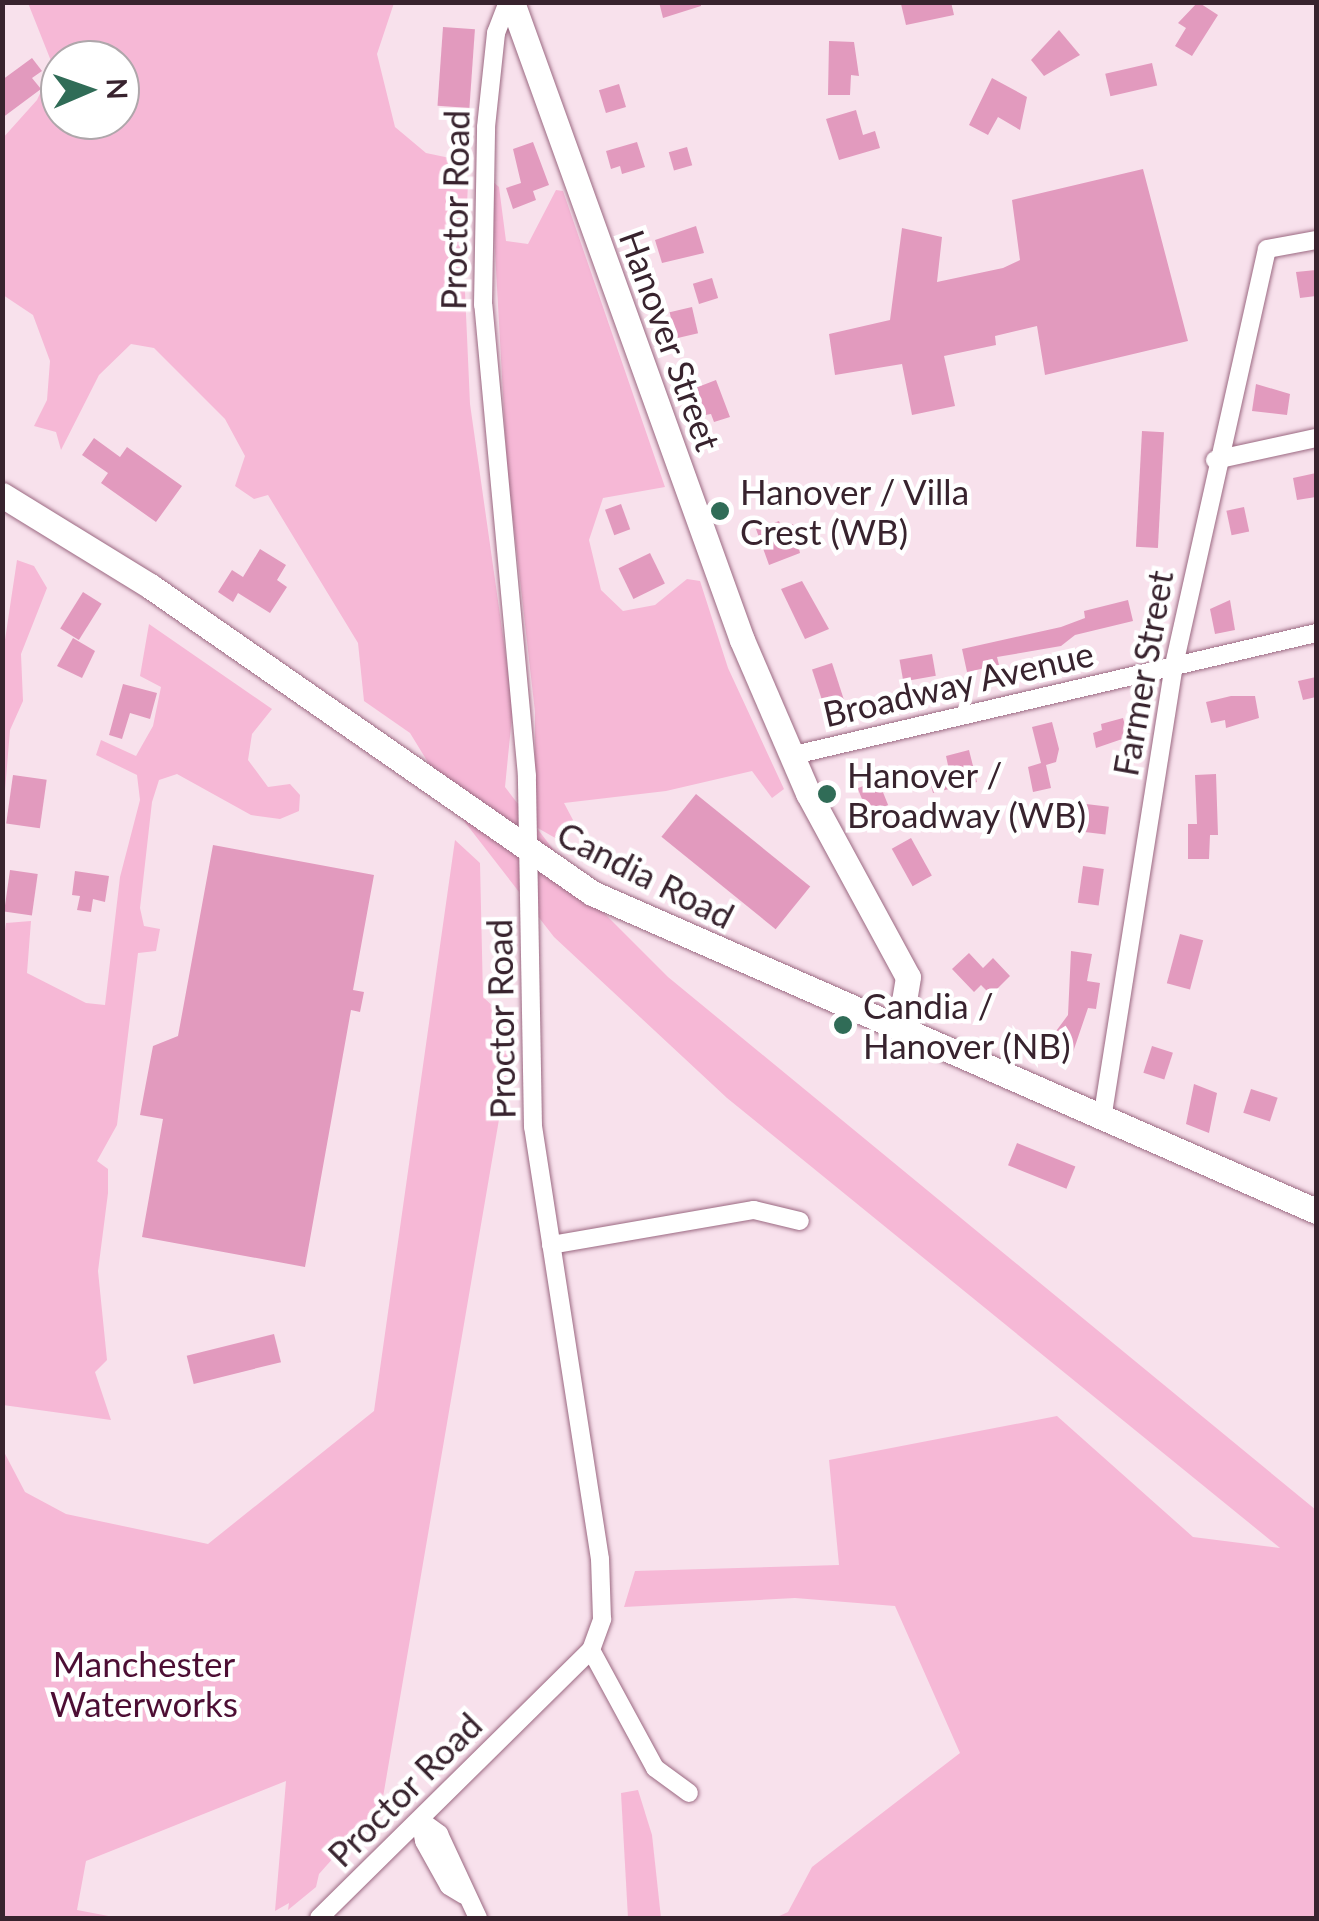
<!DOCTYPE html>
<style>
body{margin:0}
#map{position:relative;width:1319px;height:1921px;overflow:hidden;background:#f8e1ec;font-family:Lato,sans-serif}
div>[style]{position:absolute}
.green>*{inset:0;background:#f6b8d6}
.building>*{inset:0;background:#e29abe;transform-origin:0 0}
.roads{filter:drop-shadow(0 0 2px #9b6982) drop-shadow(0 0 2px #9b6982)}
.street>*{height:18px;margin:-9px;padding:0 9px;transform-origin:9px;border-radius:9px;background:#fff}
.secondary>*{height:25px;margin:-12.5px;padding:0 12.5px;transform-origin:12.5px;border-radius:12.5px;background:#fff}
.dots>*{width:28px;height:28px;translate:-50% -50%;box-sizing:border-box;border:5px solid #fff;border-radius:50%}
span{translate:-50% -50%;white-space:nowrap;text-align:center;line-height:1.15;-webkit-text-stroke:9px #fff;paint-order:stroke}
.street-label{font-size:35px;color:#38232e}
.poi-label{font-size:35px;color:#38232e}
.left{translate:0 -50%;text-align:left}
.park-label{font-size:35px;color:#4d0e34}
.frame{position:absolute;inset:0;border:5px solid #38232e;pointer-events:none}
.north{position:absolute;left:40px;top:40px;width:100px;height:100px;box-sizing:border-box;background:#fff;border:2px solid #afa7ab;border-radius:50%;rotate:88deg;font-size:28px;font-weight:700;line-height:40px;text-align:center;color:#38232e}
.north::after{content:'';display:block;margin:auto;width:35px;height:45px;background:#306c57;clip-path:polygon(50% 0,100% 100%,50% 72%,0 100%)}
</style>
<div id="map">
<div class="green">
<i style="clip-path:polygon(evenodd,28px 3px,394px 3px,377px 54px,395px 127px,426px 153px,469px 162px,464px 269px,470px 404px,513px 706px,505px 787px,535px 826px,535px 712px,507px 466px,491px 180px,499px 187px,506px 241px,528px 244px,556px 190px,563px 191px,665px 487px,603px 498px,589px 540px,601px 590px,623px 611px,655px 605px,687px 579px,700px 581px,728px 668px,784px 789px,772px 798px,752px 771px,666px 791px,564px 803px,573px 820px,557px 839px,536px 827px,595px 904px,668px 977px,1316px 1510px,1316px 1918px,775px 1918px,788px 1912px,812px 1867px,960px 1753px,895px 1606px,795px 1598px,624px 1607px,635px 1571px,839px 1565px,829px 1460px,1057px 1416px,1193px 1537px,1280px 1548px,727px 1098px,554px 937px,464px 821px,410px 733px,364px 701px,358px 643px,268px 495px,254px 499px,235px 486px,245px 456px,225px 419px,154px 348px,131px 344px,99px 375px,61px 450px,56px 432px,34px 426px,47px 400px,50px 361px,33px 315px,3px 295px,2px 139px,37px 100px,53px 66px,28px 3px,60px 60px,120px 60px,120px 120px,60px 120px,60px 60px)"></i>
<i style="clip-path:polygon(17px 560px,34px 566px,47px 588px,21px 654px,23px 701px,10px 730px,3px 815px,3px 653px)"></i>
<i style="clip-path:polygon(149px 624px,272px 709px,252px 734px,248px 760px,268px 787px,290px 784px,300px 795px,299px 811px,280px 819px,251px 815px,177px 774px,159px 780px,152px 802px,140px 908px,144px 926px,160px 929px,156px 951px,138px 953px,117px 1125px,97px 1161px,108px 1169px,108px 1193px,98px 1271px,107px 1360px,95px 1372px,111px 1420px,3px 1405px,2px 952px,6px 923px,31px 921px,27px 973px,86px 1003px,105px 1005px,120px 877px,140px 800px,137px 775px,96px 755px,101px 740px,136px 756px,153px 726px,161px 687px,140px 676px)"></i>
<i style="clip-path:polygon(455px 840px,480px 863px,483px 997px,509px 1021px,509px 1061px,382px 1803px,319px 1874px,316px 1887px,288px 1910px,289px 1903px,275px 1911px,286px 1781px,86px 1861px,77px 1910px,119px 1918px,3px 1918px,3px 1450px,25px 1492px,66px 1514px,208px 1544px,374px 1411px)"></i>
<i style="clip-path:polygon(638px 1790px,652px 1835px,661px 1918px,628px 1918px,621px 1793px)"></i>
</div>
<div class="building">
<i style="clip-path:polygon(659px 2px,701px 2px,701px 6px,663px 18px)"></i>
<i style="clip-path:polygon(951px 2px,954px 15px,906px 25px,901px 4px)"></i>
<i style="clip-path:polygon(1198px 2px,1218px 15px,1192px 56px,1175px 46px,1186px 28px,1178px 23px)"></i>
<i style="left:443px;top:27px;width:32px;height:79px;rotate:4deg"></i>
<i style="clip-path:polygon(1059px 30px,1080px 55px,1044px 76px,1031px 60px)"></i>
<i style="clip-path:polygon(829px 41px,854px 42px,859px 76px,851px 75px,850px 95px,828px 95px)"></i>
<i style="clip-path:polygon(32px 58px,42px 71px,32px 78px,41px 89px,2px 118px,2px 80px)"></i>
<i style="left:1152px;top:63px;width:23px;height:48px;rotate:77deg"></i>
<i style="clip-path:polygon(992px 78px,1027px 97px,1020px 130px,998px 117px,988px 135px,969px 125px)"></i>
<i style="left:619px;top:84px;width:24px;height:21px;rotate:73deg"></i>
<i style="clip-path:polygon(856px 110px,863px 135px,875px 131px,880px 148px,839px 160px,826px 119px)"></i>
<i style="clip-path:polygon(533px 142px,549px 185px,533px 191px,536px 200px,513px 209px,506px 188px,521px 183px,513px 149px)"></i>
<i style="clip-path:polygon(637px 142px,645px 167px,622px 174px,620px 166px,611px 169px,606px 151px)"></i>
<i style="left:687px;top:147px;width:19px;height:19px;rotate:74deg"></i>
<i style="clip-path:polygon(1143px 169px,1188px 341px,1045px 375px,1037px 326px,995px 336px,996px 345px,944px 356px,955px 406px,912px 415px,902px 364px,835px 375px,829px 334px,890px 320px,902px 228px,942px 237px,937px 282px,1003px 268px,1020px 260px,1012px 200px)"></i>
<i style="clip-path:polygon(696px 226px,704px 253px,662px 263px,655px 240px)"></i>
<i style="clip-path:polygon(1316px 270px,1316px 296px,1300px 298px,1296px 272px)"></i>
<i style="left:712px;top:278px;width:21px;height:20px;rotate:73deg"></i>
<i style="left:692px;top:307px;width:27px;height:23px;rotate:77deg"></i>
<i style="clip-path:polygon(716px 380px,730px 417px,714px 422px,711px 414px,694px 417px,685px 392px)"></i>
<i style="clip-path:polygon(1256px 384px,1290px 394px,1287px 415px,1252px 411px)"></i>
<i style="left:1142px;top:431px;width:22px;height:116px;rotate:3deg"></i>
<i style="clip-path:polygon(94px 438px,120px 457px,127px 447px,182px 486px,156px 522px,101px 483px,108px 473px,82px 455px)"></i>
<i style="clip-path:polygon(1316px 473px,1316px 497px,1297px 500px,1293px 478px)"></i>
<i style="left:621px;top:504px;width:27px;height:17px;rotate:70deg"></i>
<i style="left:1244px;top:507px;width:25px;height:18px;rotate:78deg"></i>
<i style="clip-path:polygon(779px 521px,782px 528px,793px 524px,800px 553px,769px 565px,756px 529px)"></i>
<i style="clip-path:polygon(260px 549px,286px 565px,277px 580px,287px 587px,270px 613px,238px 593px,233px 602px,218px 592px,232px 570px,243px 577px)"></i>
<i style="left:650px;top:553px;width:34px;height:35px;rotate:64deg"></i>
<i style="clip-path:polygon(802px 581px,829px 629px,805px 639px,781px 589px)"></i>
<i style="left:83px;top:592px;width:22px;height:43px;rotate:32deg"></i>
<i style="clip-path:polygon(1128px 600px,1133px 621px,1075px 635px,1061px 646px,997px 657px,999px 665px,967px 672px,962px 649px,1061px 627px,1085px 618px,1084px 611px)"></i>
<i style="clip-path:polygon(1230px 600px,1235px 630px,1215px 634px,1210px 609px)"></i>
<i style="clip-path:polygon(73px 638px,95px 651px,82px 678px,57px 666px)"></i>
<i style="left:932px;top:654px;width:22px;height:33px;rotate:80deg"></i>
<i style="left:832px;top:663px;width:48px;height:21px;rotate:72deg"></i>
<i style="clip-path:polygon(1316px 677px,1316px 697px,1303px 700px,1298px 681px)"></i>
<i style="clip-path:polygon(123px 684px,157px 693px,150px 719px,130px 713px,122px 739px,109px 735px)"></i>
<i style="clip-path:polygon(1231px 696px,1255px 696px,1259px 718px,1226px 728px,1225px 720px,1211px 723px,1206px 702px)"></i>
<i style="clip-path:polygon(1123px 718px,1128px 737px,1096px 748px,1093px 733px,1102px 730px,1101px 724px)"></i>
<i style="clip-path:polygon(1052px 722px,1059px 749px,1056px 762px,1046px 765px,1051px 788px,1033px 792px,1028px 767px,1041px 763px,1032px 727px)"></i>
<i style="clip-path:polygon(969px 750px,977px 782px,933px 793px,928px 775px,949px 770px,946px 756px)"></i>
<i style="clip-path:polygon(1216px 774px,1218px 835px,1210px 835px,1209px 859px,1188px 859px,1188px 824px,1197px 824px,1195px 775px)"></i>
<i style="left:13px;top:775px;width:34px;height:49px;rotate:8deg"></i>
<i style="left:878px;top:780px;width:27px;height:22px;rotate:68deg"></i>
<i style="left:696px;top:794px;width:147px;height:55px;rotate:39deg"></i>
<i style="left:1086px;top:804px;width:23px;height:28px;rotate:7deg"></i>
<i style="left:911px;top:838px;width:43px;height:22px;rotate:61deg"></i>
<i style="clip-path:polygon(213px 845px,374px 875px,353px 990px,364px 992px,360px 1012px,351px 1010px,305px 1267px,142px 1237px,163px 1119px,140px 1115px,153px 1046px,178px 1036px)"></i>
<i style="left:1083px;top:866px;width:21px;height:37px;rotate:8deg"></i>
<i style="left:10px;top:870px;width:28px;height:42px;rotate:8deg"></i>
<i style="clip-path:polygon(75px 871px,109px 876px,105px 902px,93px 899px,91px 912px,77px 910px,80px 896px,72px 895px)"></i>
<i style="left:1180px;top:934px;width:24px;height:51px;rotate:15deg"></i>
<i style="clip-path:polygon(1071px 951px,1092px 954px,1087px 981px,1100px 983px,1096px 1009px,1088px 1008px,1072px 1055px,1045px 1046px,1068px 1015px)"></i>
<i style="clip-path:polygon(969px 953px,983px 968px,993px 958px,1010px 976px,991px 995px,981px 985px,974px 992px,952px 969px)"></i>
<i style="left:1152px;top:1046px;width:22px;height:28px;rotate:18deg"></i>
<i style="clip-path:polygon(1194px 1084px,1217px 1093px,1209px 1133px,1186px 1124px)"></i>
<i style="left:1251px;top:1089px;width:28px;height:25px;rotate:18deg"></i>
<i style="left:1017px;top:1143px;width:63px;height:24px;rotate:22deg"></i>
<i style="left:274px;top:1334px;width:29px;height:90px;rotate:76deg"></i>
</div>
<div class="roads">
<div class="street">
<i style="left:1215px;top:460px;width:103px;rotate:-12.3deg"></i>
<i style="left:790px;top:756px;width:540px;rotate:-13.16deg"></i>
<i style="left:1103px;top:1113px;width:454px;rotate:-81deg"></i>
<i style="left:1174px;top:665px;width:426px;rotate:-77.4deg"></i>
<i style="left:1267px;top:249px;width:50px;rotate:-10.4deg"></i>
<i style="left:551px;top:1245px;width:206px;rotate:-9.8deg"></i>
<i style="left:754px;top:1210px;width:47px;rotate:13.4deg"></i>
<i style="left:591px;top:1650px;width:134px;rotate:61.5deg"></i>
<i style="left:655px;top:1768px;width:42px;rotate:36.3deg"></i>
<i style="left:420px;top:1820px;width:24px;rotate:36deg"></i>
<i style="left:439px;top:1834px;width:93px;rotate:65.1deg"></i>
<i style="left:420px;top:1820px;width:21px;rotate:79deg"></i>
<i style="left:424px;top:1841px;width:51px;rotate:60.9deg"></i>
<i style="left:449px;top:1886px;width:17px;rotate:31deg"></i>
<i style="left:319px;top:1918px;width:382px;rotate:-44.6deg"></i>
<i style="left:591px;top:1650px;width:33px;rotate:-70deg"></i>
<i style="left:602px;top:1619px;width:60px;rotate:-91.9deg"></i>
<i style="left:600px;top:1559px;width:437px;rotate:-98.8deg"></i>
<i style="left:533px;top:1127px;width:351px;rotate:-91deg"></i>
<i style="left:527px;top:776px;width:473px;rotate:-95.3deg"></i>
<i style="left:483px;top:305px;width:178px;rotate:-89deg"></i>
<i style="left:486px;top:127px;width:95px;rotate:-83.9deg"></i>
<i style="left:496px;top:33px;width:33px;rotate:-69deg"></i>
</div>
<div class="secondary">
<i style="left:512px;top:2px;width:678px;rotate:70.18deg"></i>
<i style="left:742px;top:640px;width:167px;rotate:66.7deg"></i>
<i style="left:808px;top:793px;width:209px;rotate:61.5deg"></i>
<i style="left:908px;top:977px;width:49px;rotate:99.5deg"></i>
<i style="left:2px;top:495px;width:174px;rotate:31.6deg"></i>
<i style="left:150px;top:586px;width:538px;rotate:34.78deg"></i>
<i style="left:592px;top:893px;width:791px;rotate:23.71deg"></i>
</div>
</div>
<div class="dots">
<i style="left:720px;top:511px;background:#306c57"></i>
<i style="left:827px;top:794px;background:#306c57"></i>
<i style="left:843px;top:1025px;background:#306c57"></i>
</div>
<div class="street-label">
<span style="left:454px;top:210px;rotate:-89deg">Proctor Road</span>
<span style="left:671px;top:340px;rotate:70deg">Hanover Street</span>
<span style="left:1142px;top:673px;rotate:-80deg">Farmer Street</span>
<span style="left:958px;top:683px;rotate:-13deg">Broadway Avenue</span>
<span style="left:646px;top:874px;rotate:27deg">Candia Road</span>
<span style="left:500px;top:1019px;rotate:-91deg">Proctor Road</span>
<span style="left:404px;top:1789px;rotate:-45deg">Proctor Road</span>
</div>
<div class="poi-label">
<span class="left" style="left:740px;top:511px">Hanover / Villa<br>Crest (WB)</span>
<span class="left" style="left:847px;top:794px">Hanover /<br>Broadway (WB)</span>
<span class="left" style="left:863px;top:1025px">Candia /<br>Hanover (NB)</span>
</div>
<div class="park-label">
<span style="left:144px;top:1683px">Manchester<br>Waterworks</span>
</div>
<div class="frame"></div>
<div class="north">N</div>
</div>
